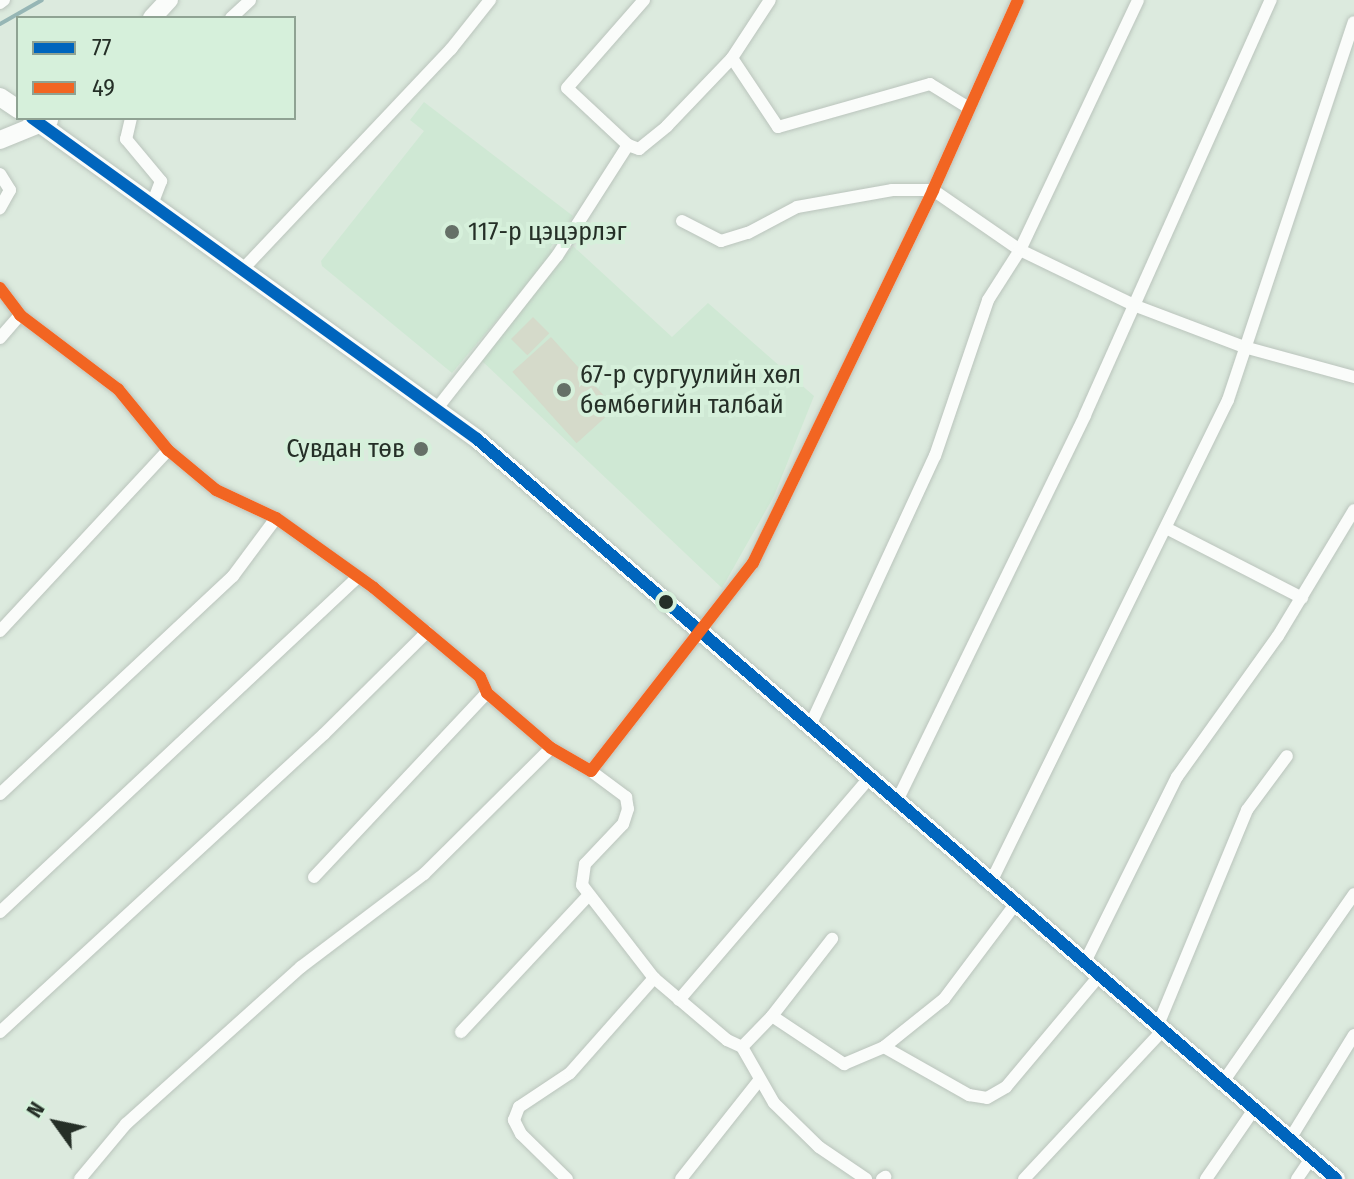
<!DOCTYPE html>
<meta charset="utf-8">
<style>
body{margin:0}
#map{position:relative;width:1354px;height:1179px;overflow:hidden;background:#dceade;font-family:"Fira Sans Condensed",sans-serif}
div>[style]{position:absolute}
.built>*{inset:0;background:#cfe8d4}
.green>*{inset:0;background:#d5daca;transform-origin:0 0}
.stream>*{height:4px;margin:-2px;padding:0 2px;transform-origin:2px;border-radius:2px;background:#96b6b5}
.roads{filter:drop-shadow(0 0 2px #bac4bc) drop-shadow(0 0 2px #bac4bc)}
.street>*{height:12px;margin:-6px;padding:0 6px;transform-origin:6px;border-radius:6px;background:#fafcfa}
.secondary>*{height:18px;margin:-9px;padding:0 9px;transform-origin:9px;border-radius:9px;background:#fafcfa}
.bus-1>*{height:12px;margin:-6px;padding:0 6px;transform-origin:6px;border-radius:6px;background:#0065bd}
.bus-2>*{height:12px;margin:-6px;padding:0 6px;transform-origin:6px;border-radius:6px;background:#f26522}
.dots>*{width:22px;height:22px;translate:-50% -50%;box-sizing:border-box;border:4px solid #d6f0db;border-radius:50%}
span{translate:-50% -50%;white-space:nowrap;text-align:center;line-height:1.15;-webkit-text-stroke:8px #d6f0db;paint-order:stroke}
.poi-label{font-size:26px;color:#252f27}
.left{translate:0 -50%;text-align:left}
.right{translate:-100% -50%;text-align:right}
.legend{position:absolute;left:16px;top:16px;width:280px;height:104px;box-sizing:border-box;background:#d6f0db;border:2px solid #8fa393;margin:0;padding:10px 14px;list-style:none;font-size:24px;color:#252f27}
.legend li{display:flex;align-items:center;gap:16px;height:40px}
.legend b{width:40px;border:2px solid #8fa393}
.north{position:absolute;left:16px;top:1083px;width:80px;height:80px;-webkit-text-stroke:6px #d6f0db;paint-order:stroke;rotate:303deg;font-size:22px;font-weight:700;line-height:32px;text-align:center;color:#252f27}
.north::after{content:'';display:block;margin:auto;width:28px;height:36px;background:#252f27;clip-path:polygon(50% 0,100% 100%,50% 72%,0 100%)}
</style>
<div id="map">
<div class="built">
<i style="clip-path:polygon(424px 102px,573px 216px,550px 248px,554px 252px,452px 373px,322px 266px,321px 261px,424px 131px,410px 120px)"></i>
<i style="clip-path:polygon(573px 246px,672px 337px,708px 303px,814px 396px,774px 496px,722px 588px,481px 360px)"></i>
</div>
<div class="green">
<i style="left:533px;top:317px;width:23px;height:31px;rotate:45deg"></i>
<i style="left:551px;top:337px;width:96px;height:52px;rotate:48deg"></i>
</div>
<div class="stream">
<i style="left:0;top:24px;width:48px;rotate:-29.7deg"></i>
</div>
<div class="roads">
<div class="street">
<i style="left:0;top:3px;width:5px;rotate:-37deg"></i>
<i style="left:231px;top:18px;width:26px;rotate:-43deg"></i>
<i style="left:732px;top:58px;width:83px;rotate:56.3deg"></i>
<i style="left:778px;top:127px;width:158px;rotate:-15.8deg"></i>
<i style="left:930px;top:84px;width:46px;rotate:31.6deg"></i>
<i style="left:131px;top:118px;width:22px;rotate:103deg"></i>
<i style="left:126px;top:139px;width:55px;rotate:50.2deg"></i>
<i style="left:161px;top:181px;width:25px;rotate:111deg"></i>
<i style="left:628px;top:145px;width:12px;rotate:20deg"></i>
<i style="left:639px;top:149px;width:36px;rotate:-39deg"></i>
<i style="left:667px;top:126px;width:94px;rotate:-46.3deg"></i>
<i style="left:732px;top:58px;width:69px;rotate:-56.8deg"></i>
<i style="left:0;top:174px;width:19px;rotate:58deg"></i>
<i style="left:10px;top:190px;width:21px;rotate:119deg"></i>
<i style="left:682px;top:221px;width:44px;rotate:27.1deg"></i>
<i style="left:721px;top:241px;width:28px;rotate:-17deg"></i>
<i style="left:748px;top:233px;width:55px;rotate:-28deg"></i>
<i style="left:797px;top:207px;width:97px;rotate:-10.1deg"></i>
<i style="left:892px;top:190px;width:41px"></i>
<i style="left:933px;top:190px;width:106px;rotate:34.6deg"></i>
<i style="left:1020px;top:250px;width:129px;rotate:25.8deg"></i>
<i style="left:1136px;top:306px;width:116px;rotate:20.8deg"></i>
<i style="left:1244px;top:347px;width:114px;rotate:15.3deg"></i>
<i style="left:243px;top:269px;width:303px;rotate:-46.6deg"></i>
<i style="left:451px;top:49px;width:63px;rotate:-51.5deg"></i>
<i style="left:0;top:288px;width:34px;rotate:53deg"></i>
<i style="left:20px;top:315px;width:123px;rotate:37.1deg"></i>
<i style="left:118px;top:389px;width:79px;rotate:50.7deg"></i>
<i style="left:168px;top:450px;width:62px;rotate:39.8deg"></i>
<i style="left:216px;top:490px;width:66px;rotate:25deg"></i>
<i style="left:276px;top:518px;width:120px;rotate:35.5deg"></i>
<i style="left:374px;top:588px;width:138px;rotate:40deg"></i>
<i style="left:480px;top:677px;width:17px;rotate:66deg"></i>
<i style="left:487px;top:693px;width:84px;rotate:40.7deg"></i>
<i style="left:551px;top:748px;width:46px;rotate:29.9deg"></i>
<i style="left:591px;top:771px;width:264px;rotate:-52.1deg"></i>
<i style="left:753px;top:563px;width:414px;rotate:-64.2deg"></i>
<i style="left:933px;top:190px;width:208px;rotate:-65.9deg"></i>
<i style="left:0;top:338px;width:30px;rotate:-49deg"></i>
<i style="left:438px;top:407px;width:192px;rotate:-51.8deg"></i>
<i style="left:557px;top:256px;width:132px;rotate:-57.4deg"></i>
<i style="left:628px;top:145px;width:83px;rotate:-136.9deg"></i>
<i style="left:567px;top:88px;width:117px;rotate:-48.8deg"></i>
<i style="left:1166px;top:528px;width:153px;rotate:27.2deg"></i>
<i style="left:0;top:631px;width:247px;rotate:-47.1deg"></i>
<i style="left:810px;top:726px;width:298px;rotate:-65.2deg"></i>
<i style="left:935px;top:456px;width:165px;rotate:-71.2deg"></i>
<i style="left:988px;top:300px;width:59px;rotate:-57.4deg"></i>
<i style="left:1020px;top:250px;width:276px;rotate:-64.7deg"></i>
<i style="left:591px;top:771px;width:44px;rotate:36.6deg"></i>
<i style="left:626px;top:797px;width:12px;rotate:81deg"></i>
<i style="left:628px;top:809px;width:16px;rotate:108deg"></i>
<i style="left:623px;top:824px;width:55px;rotate:133.5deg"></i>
<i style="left:585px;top:864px;width:21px;rotate:98deg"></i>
<i style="left:582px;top:885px;width:118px;rotate:52.3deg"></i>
<i style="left:654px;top:978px;width:96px;rotate:40.3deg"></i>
<i style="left:727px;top:1040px;width:17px;rotate:25deg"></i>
<i style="left:742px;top:1047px;width:43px;rotate:-45.9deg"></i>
<i style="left:772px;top:1016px;width:87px;rotate:33.7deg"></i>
<i style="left:844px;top:1064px;width:43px;rotate:-23deg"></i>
<i style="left:884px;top:1047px;width:98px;rotate:29.5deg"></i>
<i style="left:969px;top:1095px;width:18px;rotate:9deg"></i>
<i style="left:987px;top:1098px;width:22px;rotate:-30deg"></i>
<i style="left:1006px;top:1087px;width:145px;rotate:-50deg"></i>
<i style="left:0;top:794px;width:319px;rotate:-43.1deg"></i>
<i style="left:233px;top:576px;width:72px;rotate:-53.4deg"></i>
<i style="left:897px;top:801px;width:429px;rotate:-64deg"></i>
<i style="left:1085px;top:415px;width:455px;rotate:-65.9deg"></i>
<i style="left:314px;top:877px;width:253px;rotate:-46.8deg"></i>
<i style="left:991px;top:882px;width:537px;rotate:-63.82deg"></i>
<i style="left:1228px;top:400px;width:398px;rotate:-71.6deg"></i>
<i style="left:0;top:912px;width:490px;rotate:-43.1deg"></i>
<i style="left:1085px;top:962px;width:207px;rotate:-63.6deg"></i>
<i style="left:1177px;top:777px;width:173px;rotate:-54.4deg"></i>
<i style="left:1278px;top:636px;width:147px;rotate:-58.9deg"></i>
<i style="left:679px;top:1000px;width:294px;rotate:-49.4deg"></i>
<i style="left:772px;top:1016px;width:98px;rotate:-52.1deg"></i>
<i style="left:1158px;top:1025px;width:233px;rotate:-67.5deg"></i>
<i style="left:1247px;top:810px;width:67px;rotate:-53.5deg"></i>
<i style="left:0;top:1032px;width:440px;rotate:-42.6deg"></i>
<i style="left:324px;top:734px;width:145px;rotate:-44.7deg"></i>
<i style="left:461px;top:1032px;width:186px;rotate:-47deg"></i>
<i style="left:742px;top:1047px;width:64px;rotate:60.3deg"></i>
<i style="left:774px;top:1103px;width:63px;rotate:44.4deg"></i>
<i style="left:819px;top:1147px;width:57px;rotate:34.2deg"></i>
<i style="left:884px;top:1047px;width:77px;rotate:-38.7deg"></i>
<i style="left:944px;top:999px;width:120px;rotate:-53.1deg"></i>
<i style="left:1223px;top:1082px;width:229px;rotate:-55.1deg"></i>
<i style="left:1290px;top:1139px;width:122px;rotate:-58.4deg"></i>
<i style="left:80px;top:1179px;width:72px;rotate:-50.1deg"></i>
<i style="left:126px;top:1124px;width:235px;rotate:-41.9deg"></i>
<i style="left:301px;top:967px;width:154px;rotate:-37.1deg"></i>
<i style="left:424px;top:874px;width:179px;rotate:-44.8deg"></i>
<i style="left:567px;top:1179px;width:64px;rotate:-135.6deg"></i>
<i style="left:521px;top:1134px;width:16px;rotate:-117deg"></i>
<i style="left:514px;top:1120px;width:14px;rotate:-69deg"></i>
<i style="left:519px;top:1107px;width:61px;rotate:-33.7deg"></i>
<i style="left:570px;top:1073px;width:127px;rotate:-48.5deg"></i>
<i style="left:681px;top:1179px;width:124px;rotate:-51.6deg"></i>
<i style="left:882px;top:1179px;width:4px;rotate:-34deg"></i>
<i style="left:1024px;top:1179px;width:205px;rotate:-47deg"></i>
<i style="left:1206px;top:1179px;width:86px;rotate:-55.4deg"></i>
<i style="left:1297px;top:1179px;width:25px;rotate:-56deg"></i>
</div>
<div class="secondary">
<i style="left:152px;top:18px;width:25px;rotate:-47deg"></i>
<i style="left:0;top:97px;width:22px;rotate:34deg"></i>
<i style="left:32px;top:118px;width:549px;rotate:35.8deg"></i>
<i style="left:477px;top:439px;width:1134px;rotate:40.74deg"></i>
<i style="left:0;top:140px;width:53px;rotate:-22.2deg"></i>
</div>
</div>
<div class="bus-1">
<i style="left:32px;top:118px;width:549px;rotate:35.8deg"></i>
<i style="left:477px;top:439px;width:1134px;rotate:40.74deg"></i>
</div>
<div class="bus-2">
<i style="left:0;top:288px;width:34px;rotate:53deg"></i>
<i style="left:20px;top:315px;width:123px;rotate:37.1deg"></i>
<i style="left:118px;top:389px;width:79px;rotate:50.7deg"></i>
<i style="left:168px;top:450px;width:62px;rotate:39.8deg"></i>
<i style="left:216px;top:490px;width:66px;rotate:25deg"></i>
<i style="left:276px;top:518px;width:120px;rotate:35.5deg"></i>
<i style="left:374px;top:588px;width:138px;rotate:40deg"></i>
<i style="left:480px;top:677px;width:17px;rotate:66deg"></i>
<i style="left:487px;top:693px;width:84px;rotate:40.7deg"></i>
<i style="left:551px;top:748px;width:46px;rotate:29.9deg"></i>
<i style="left:591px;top:771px;width:264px;rotate:-52.1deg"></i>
<i style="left:753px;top:563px;width:414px;rotate:-64.2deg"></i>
<i style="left:933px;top:190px;width:208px;rotate:-65.9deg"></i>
</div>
<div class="dots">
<i style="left:452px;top:232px;background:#657067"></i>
<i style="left:564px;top:390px;background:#657067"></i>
<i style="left:421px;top:449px;background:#657067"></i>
<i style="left:666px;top:602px;background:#252f27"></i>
</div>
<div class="poi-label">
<span class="left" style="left:468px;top:232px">117-р цэцэрлэг</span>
<span class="left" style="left:580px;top:390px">67-р сургуулийн хөл<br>бөмбөгийн талбай</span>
<span class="right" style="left:405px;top:449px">Сувдан төв</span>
</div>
<ul class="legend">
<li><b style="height:10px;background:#0065bd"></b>77</li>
<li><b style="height:10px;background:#f26522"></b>49</li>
</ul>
<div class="north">N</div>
</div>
